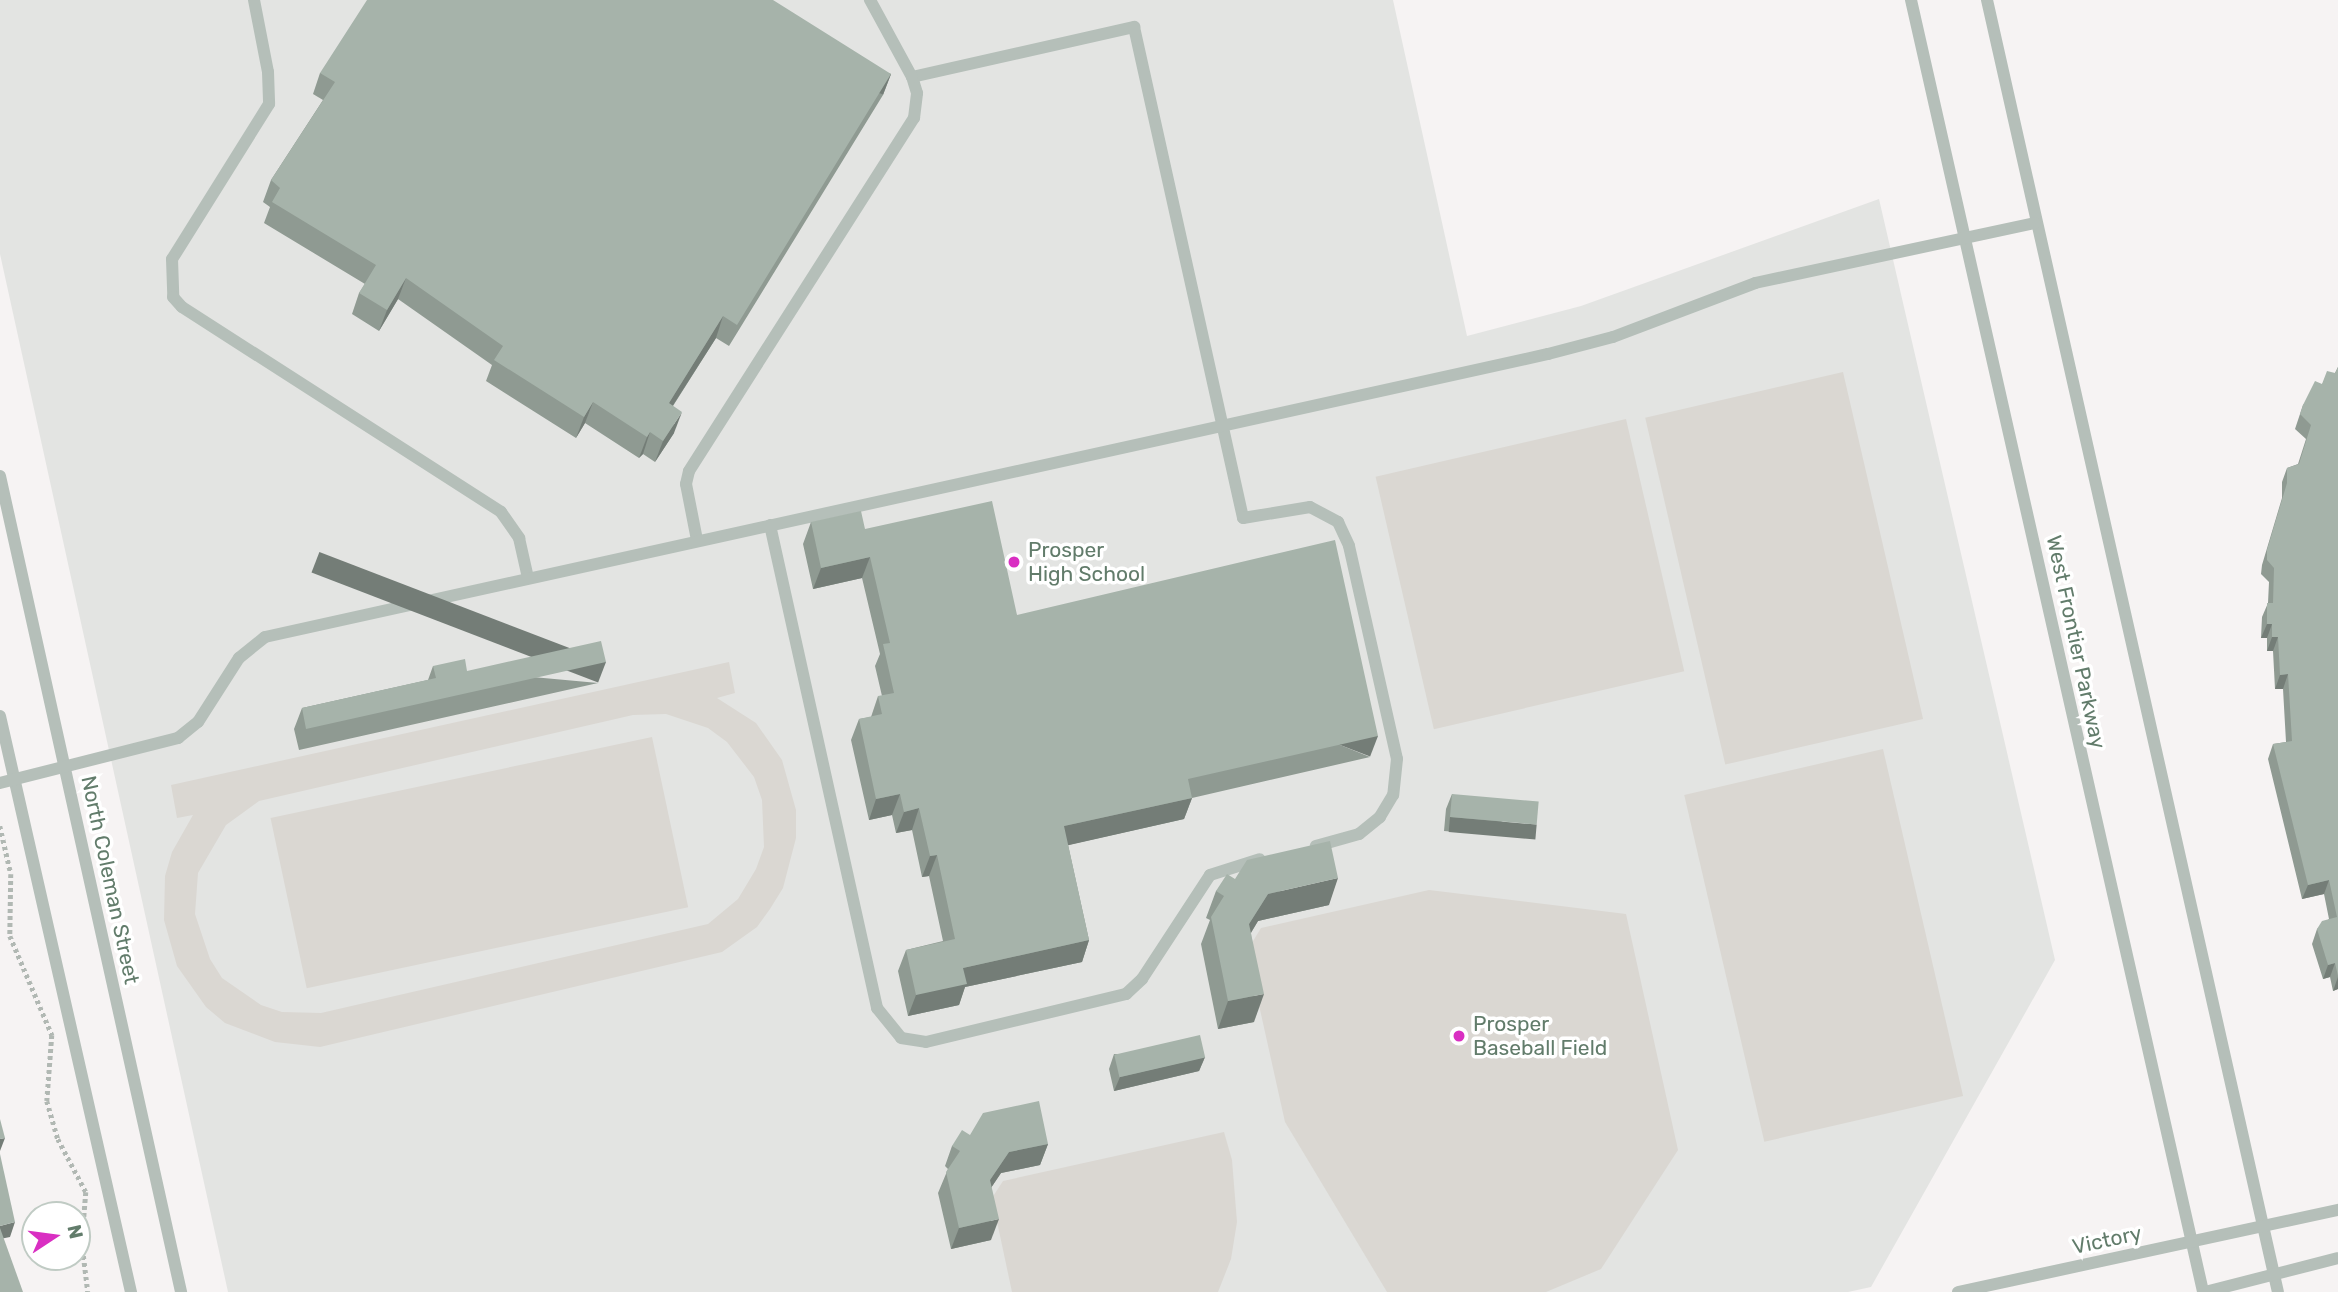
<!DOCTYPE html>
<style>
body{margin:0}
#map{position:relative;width:2338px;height:1292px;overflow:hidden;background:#f6f3f3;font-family:Rubik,sans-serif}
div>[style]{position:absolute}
.built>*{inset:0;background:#e3e4e2}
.green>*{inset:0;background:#dad7d2;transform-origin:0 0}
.path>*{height:4.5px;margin-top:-2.25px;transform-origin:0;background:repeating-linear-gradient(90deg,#b1b8b3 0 3.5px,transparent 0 7px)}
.minor>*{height:12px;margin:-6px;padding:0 6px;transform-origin:6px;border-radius:6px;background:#b5bfb9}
.wall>*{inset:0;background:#8f9a92}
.shaded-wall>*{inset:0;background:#747d77;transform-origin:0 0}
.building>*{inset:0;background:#a6b3aa;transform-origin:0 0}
.dots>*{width:19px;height:19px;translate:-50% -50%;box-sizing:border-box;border:4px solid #fff;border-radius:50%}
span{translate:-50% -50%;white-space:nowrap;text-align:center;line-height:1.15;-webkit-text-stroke:7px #fff;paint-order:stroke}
.poi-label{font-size:21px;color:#627c6b}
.left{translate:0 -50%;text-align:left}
.street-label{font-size:21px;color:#627c6b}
.north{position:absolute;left:21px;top:1201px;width:70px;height:70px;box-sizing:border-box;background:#fff;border:2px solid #c0cbc4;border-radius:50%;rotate:77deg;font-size:19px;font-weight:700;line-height:28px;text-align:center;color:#627c6b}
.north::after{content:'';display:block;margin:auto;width:24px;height:32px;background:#d92fc2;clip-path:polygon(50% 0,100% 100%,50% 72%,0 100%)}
</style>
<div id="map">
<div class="built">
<i style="clip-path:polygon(0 0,1393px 0,1467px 336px,1581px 306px,1879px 199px,2055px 960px,1871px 1287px,1848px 1292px,228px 1292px,0 254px)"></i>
</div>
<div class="green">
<i style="left:1843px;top:372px;width:356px;height:203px;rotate:77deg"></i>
<i style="left:1626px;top:419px;width:259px;height:257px;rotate:77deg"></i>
<i style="clip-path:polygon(evenodd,729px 662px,735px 693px,717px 698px,756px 723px,782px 760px,796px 810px,796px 838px,783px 888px,770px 909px,757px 927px,722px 952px,320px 1047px,275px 1042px,225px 1023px,206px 1007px,177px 966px,164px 920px,165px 876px,172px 852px,193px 815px,177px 818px,171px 785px,729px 662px,666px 714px,708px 728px,727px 742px,754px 777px,762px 800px,764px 847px,756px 869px,738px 899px,708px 924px,321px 1013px,282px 1012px,261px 1005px,222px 978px,210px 959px,195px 914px,198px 873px,226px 825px,259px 801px,633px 715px,666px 714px)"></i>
<i style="left:652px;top:737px;width:174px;height:390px;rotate:78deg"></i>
<i style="left:1883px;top:749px;width:356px;height:204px;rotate:77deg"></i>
<i style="clip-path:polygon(1429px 890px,1626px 914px,1678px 1150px,1601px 1269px,1546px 1292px,1387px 1292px,1285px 1122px,1247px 951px,1261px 928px)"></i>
<i style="clip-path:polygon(1224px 1132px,1232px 1160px,1237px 1222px,1231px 1259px,1218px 1292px,1012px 1292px,992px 1198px,1003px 1181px)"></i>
</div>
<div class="path">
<i style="left:0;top:826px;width:49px;rotate:77.1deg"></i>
<i style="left:11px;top:874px;width:62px;rotate:90.9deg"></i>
<i style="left:10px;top:936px;width:108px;rotate:67deg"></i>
<i style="left:52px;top:1035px;width:66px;rotate:94.3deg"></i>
<i style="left:47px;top:1101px;width:40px;rotate:74deg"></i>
<i style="left:58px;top:1139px;width:60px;rotate:62.2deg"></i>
<i style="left:86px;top:1192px;width:50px;rotate:94.6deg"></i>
<i style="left:82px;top:1242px;width:50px;rotate:83.2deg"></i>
</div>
<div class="minor">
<i style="left:254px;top:0;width:73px;rotate:79deg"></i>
<i style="left:268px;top:72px;width:32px;rotate:88deg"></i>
<i style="left:269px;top:104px;width:183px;rotate:122deg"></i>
<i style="left:172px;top:259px;width:38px;rotate:88deg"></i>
<i style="left:173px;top:297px;width:13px;rotate:48deg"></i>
<i style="left:182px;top:307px;width:379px;rotate:32.7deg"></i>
<i style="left:501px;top:512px;width:32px;rotate:55deg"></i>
<i style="left:519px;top:538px;width:41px;rotate:77.3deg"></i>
<i style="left:1911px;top:0;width:1325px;rotate:77.26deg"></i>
<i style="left:1987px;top:0;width:1324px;rotate:77.31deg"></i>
<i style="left:912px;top:77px;width:228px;rotate:-12.7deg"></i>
<i style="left:1134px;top:27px;width:503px;rotate:77.48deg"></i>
<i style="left:1243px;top:518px;width:68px;rotate:-9.3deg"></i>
<i style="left:1310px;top:507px;width:32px;rotate:28deg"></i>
<i style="left:1338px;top:522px;width:26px;rotate:65deg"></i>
<i style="left:1349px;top:546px;width:218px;rotate:77.3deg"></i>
<i style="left:1397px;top:759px;width:36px;rotate:96deg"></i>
<i style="left:1393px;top:795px;width:26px;rotate:121deg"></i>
<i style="left:1380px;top:817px;width:27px;rotate:141deg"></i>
<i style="left:1359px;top:834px;width:45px;rotate:164.4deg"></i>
<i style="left:0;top:476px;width:836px;rotate:77.49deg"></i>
<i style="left:770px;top:525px;width:495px;rotate:77.5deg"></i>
<i style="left:877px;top:1008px;width:38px;rotate:51deg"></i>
<i style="left:901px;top:1038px;width:25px;rotate:9deg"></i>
<i style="left:926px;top:1042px;width:206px;rotate:-13.5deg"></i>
<i style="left:1126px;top:994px;width:22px;rotate:-43deg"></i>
<i style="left:1142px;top:979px;width:124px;rotate:-56.8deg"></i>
<i style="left:1210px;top:875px;width:52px;rotate:-17.7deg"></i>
<i style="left:697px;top:540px;width:57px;rotate:-101.1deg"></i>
<i style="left:686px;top:484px;width:13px;rotate:-77deg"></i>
<i style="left:689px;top:471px;width:419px;rotate:-57.5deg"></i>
<i style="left:914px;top:118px;width:25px;rotate:-83deg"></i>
<i style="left:917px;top:93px;width:17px;rotate:-107deg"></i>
<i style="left:912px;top:77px;width:88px;rotate:-118.6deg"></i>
<i style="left:0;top:716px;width:591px;rotate:77.19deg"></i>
<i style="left:0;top:783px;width:184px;rotate:-14.2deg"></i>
<i style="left:178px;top:738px;width:26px;rotate:-39deg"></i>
<i style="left:198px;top:722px;width:76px;rotate:-57.4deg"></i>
<i style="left:239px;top:658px;width:33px;rotate:-39deg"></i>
<i style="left:265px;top:637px;width:1314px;rotate:-12.44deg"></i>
<i style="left:1548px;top:354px;width:67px;rotate:-14.7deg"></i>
<i style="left:1613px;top:337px;width:152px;rotate:-20.8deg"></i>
<i style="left:1755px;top:283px;width:286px;rotate:-12.1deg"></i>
<i style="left:1958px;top:1292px;width:389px;rotate:-12.2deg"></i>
<i style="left:2205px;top:1292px;width:137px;rotate:-14.3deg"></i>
</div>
<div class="wall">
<i style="clip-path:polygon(320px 73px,891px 74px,883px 95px,729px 346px,716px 338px,673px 406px,674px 433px,655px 462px,643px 454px,639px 458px,585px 423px,576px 438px,486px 381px,492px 365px,398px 299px,379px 331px,352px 314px,359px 293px,365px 284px,264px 223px,270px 207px,263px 202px,271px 180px,323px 100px,313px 94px)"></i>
<i style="clip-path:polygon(2338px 367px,2338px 989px,2333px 991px,2330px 977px,2323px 979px,2312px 944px,2317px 929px,2329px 919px,2324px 894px,2302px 899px,2268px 759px,2273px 744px,2286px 742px,2283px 689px,2275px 689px,2273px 651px,2267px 651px,2267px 638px,2261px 638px,2262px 617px,2268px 603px,2269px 582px,2261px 574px,2262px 565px,2282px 498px,2282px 482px,2287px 468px,2298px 464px,2306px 439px,2295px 429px,2303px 405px,2322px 384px,2335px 373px)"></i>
<i style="clip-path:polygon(811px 522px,865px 529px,1017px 615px,1370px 757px,1192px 798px,1184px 819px,1068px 845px,1089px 940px,1082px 962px,965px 987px,959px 1005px,908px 1016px,898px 971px,906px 950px,943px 941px,929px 876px,922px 877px,912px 830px,896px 833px,892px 815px,869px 820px,851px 740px,859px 719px,871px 717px,878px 696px,882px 696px,875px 666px,880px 654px,862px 578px,813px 589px,803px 544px)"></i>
<i style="clip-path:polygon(433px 666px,467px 671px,598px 683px,299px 750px,294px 729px,302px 708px,428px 680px)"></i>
<i style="clip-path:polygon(1452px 794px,1532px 838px,1444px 831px,1446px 809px)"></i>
<i style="clip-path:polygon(1235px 879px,1329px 905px,1258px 921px,1251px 933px,1254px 1022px,1218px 1029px,1201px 944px,1210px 920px,1206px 918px,1216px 891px)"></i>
<i style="clip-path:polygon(1114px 1054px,1205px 1057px,1199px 1071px,1114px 1091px,1109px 1069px)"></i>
<i style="clip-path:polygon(970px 1135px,1048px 1144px,1040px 1165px,1001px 1173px,991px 1188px,991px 1240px,951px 1249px,938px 1193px,948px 1169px,945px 1166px,952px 1146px)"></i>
</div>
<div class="shaded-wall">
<i style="left:891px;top:74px;width:22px;height:294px;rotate:111deg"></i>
<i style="clip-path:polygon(406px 278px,398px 299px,379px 331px,387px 310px)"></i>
<i style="clip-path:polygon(723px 316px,716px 338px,661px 424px,669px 403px)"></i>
<i style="clip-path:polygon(593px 402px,585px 423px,576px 438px,584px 417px)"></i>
<i style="clip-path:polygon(682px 412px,674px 433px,655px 462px,663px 441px)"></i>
<i style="clip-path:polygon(650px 432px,643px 454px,639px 458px,647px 437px)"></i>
<i style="clip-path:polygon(870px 557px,862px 578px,813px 589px,821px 568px)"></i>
<i style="clip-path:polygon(2267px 624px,2272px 624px,2267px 638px,2261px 638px)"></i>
<i style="clip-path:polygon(2272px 637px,2278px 637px,2273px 651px,2267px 651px)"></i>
<i style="left:606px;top:662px;width:22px;height:307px;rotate:111deg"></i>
<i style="clip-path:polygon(2288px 674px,2283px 689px,2275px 689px,2280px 675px)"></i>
<i style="left:1378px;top:736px;width:22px;height:195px;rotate:111deg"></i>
<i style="clip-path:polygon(900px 794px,892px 815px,869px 820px,876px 799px)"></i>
<i style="clip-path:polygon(1192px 798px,1184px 819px,1056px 848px,1064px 826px)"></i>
<i style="clip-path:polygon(919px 808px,912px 830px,896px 833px,904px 812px)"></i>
<i style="left:1450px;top:817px;width:87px;height:15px;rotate:5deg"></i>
<i style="clip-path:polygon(937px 855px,929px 876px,922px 877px,930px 856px)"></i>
<i style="clip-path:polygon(1338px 878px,1329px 905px,1258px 921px,1239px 952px,1249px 924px,1268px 894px)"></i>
<i style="clip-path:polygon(2329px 880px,2324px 894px,2302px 899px,2308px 885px)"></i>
<i style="clip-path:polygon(1089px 940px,1082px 962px,965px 987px,959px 1005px,908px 1016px,916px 995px,963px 968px)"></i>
<i style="clip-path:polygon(2335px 963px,2330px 977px,2323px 979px,2328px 965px)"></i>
<i style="clip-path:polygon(2338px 977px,2338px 989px,2333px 991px)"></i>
<i style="clip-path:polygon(1264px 994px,1254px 1022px,1218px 1029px,1228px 1001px)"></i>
<i style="clip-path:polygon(1205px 1057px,1199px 1071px,1114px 1091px,1120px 1077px)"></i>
<i style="clip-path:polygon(5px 1138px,0 1151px,0 1139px)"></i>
<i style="clip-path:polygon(1048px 1144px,1040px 1165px,1001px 1173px,982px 1201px,990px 1180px,1009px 1152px)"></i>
<i style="clip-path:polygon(999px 1219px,991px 1240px,951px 1249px,959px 1228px)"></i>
<i style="clip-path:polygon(15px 1222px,10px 1237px,0 1239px,0 1226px)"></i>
</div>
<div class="building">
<i style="clip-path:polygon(367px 0,773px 0,891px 74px,737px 325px,723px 316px,669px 403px,682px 412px,663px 441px,650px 432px,647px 437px,593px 402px,584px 417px,494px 360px,503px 346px,406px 278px,387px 310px,359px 293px,376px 265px,272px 202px,280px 188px,271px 180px,335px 82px,320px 73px)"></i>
<i style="clip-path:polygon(2338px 367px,2338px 976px,2335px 963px,2328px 965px,2317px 929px,2322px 921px,2337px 917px,2329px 880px,2308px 885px,2273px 744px,2292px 741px,2288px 674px,2280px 675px,2278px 637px,2272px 637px,2272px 624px,2267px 624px,2267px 603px,2273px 603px,2274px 568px,2267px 560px,2267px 550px,2287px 483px,2287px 468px,2299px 464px,2311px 425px,2300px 414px,2303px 405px,2315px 381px,2322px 384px,2327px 371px,2335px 373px)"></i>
<i style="clip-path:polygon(992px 501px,1017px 615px,1335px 540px,1378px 736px,1188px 779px,1192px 798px,1064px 826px,1089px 940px,963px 968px,967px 984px,916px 995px,906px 950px,955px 939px,937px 855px,930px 856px,919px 808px,904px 812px,900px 794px,876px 799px,859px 719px,882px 714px,878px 696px,894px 693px,883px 644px,890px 643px,870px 557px,821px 568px,811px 522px,861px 511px,865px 529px)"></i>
<i style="clip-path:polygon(601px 641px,606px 662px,306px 729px,302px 708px,436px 678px,433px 666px,465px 659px,467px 671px)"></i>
<i style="left:1452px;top:794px;width:87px;height:23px;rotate:5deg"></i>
<i style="clip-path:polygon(1330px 841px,1338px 878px,1268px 894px,1249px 924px,1264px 994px,1228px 1001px,1211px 917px,1224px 896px,1216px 891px,1227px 874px,1235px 879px,1247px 860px)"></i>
<i style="left:1200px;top:1035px;width:23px;height:88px;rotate:77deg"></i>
<i style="clip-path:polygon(1039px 1101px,1048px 1144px,1009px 1152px,990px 1180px,999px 1219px,959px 1228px,946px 1172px,960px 1151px,952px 1146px,962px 1130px,970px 1135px,983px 1113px)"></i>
<i style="clip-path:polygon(0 1119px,5px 1138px,0 1139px)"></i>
<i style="clip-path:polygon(0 1154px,15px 1222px,0 1226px)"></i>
<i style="clip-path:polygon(0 1228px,23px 1292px,0 1292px)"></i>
</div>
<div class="dots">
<i style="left:1014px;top:562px;background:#d92fc2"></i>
<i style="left:1459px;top:1036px;background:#d92fc2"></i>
</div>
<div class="poi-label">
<span class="left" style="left:1028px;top:562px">Prosper<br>High School</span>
<span class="left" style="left:1473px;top:1036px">Prosper<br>Baseball Field</span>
</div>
<div class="street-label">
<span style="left:2076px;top:642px;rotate:78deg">West Frontier Parkway</span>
<span style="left:110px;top:880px;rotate:78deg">North Coleman Street</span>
<span style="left:2107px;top:1240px;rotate:-12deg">Victory</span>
</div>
<div class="north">N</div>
</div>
